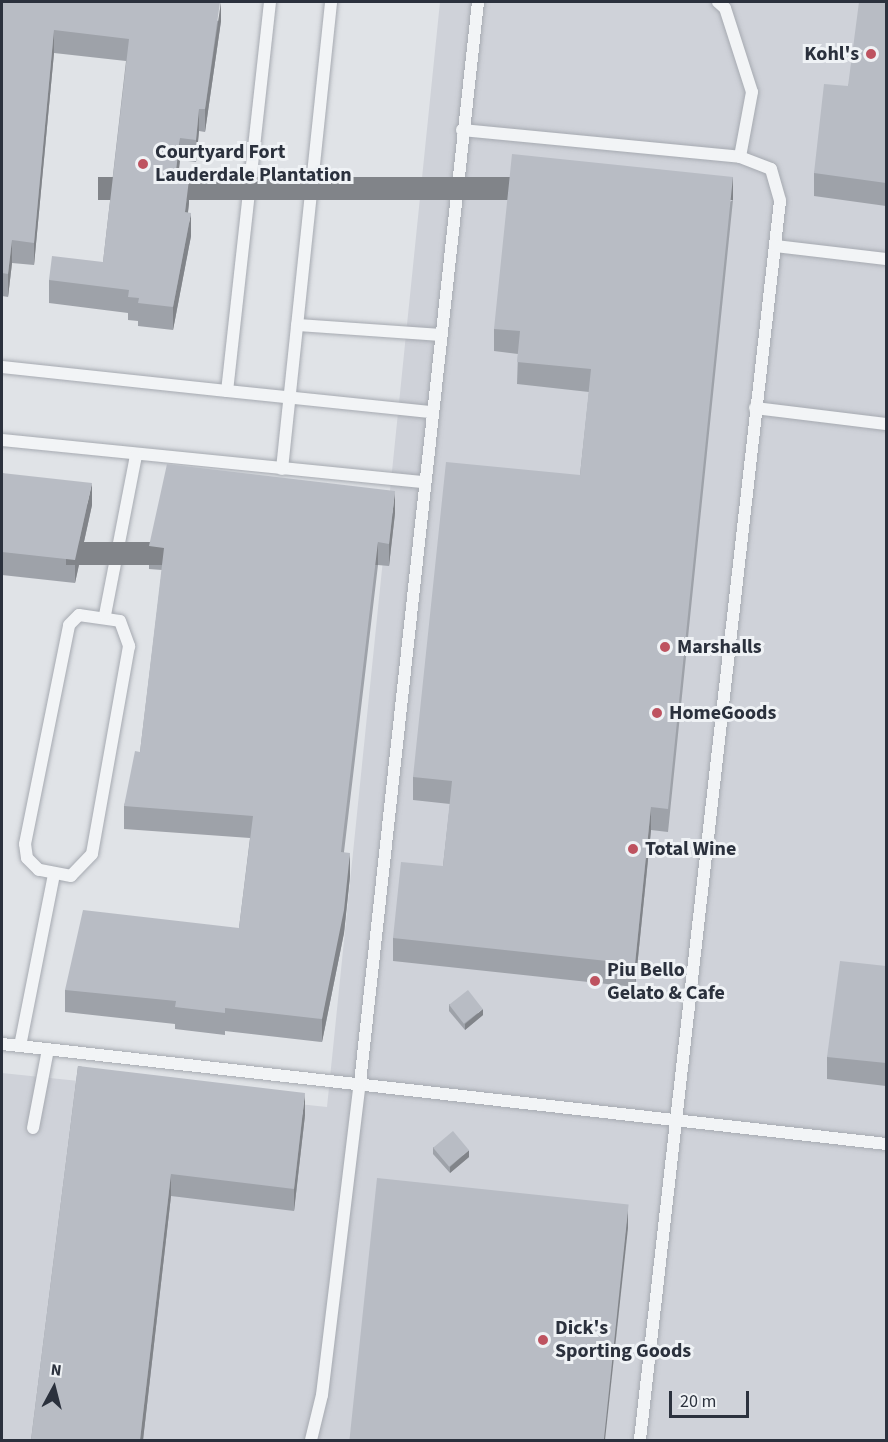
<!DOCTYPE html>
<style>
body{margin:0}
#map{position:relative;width:888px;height:1442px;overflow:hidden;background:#e0e3e7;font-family:"Source Sans 3",sans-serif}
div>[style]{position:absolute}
.built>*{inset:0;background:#cfd2d9}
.roads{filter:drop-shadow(0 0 2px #a6aab1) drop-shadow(0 0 2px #a6aab1)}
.lane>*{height:12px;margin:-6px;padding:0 6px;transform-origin:6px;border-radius:6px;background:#f2f4f6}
.wall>*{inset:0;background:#9ea2a9}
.shaded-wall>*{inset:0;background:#818489;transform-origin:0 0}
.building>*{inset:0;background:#b8bcc4;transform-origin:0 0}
.dots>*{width:16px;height:16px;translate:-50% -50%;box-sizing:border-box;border:3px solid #eff2f5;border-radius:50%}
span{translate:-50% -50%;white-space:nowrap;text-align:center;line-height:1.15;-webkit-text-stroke:6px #eff2f5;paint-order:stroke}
.poi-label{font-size:20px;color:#2b313d;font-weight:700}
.right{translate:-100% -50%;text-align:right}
.left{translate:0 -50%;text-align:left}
.frame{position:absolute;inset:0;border:3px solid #2b313d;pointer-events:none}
.north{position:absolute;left:24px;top:1358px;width:60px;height:60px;-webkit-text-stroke:4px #eff2f5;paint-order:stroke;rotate:7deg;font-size:16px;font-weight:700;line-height:24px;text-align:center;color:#2b313d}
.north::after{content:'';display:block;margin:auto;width:21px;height:27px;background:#2b313d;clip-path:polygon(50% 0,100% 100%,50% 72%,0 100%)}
.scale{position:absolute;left:669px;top:1391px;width:80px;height:27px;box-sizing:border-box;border:3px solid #2b313d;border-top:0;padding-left:8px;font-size:18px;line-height:21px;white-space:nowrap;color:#2b313d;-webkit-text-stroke:4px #eff2f5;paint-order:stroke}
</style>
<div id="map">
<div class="built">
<i style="clip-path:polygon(440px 2px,886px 2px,886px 1440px,2px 1440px,2px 1073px,327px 1107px)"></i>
</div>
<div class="roads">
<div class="lane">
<i style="left:270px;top:2px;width:391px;rotate:96.3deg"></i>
<i style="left:227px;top:391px;width:204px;rotate:5.9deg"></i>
<i style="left:718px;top:2px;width:9px;rotate:41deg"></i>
<i style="left:725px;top:8px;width:88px;rotate:72.2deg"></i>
<i style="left:752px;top:92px;width:66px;rotate:100.5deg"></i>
<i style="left:462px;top:130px;width:279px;rotate:5.5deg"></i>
<i style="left:740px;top:157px;width:33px;rotate:21deg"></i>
<i style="left:771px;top:169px;width:33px;rotate:74deg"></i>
<i style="left:780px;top:201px;width:1247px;rotate:96.45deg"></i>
<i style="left:775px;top:246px;width:112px;rotate:6.7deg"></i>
<i style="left:297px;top:325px;width:142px;rotate:4deg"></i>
<i style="left:2px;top:367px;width:226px;rotate:6.1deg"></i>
<i style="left:755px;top:408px;width:132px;rotate:7deg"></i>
<i style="left:2px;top:440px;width:422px;rotate:5.7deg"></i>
<i style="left:282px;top:469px;width:470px;rotate:-84deg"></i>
<i style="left:79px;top:615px;width:41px;rotate:8.3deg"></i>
<i style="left:120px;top:621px;width:27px;rotate:70deg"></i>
<i style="left:129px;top:646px;width:211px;rotate:100.1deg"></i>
<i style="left:92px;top:854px;width:30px;rotate:134deg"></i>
<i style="left:71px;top:876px;width:33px;rotate:-169deg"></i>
<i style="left:39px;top:870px;width:17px;rotate:-135deg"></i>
<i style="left:27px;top:858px;width:14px;rotate:-98deg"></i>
<i style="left:25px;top:844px;width:223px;rotate:-78.6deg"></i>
<i style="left:69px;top:625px;width:14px;rotate:-45deg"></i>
<i style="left:105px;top:615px;width:163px;rotate:-79deg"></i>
<i style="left:2px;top:1044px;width:890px;rotate:6.45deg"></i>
<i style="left:20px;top:1046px;width:174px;rotate:-78.8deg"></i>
<i style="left:33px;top:1128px;width:80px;rotate:-79.2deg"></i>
<i style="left:311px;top:1440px;width:46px;rotate:-76.3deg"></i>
<i style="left:322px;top:1395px;width:314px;rotate:-83.1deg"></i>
<i style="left:360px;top:1083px;width:1087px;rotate:-83.77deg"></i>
</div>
</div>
<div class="wall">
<i style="clip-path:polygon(2px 2px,221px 21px,205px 132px,199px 131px,196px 162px,180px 160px,178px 179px,189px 203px,188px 213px,191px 236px,173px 330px,138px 326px,138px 321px,128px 320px,128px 313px,49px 303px,49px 280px,103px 262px,126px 61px,54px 53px,34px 265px,12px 263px,8px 297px,2px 296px)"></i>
<i style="clip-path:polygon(886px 2px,886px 206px,814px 196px,814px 173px,848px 86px)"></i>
<i style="clip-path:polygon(733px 200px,668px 832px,651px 830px,635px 987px,393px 961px,393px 938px,443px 866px,450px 804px,413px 800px,413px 777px,580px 475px,589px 392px,517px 384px,518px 354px,494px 351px,494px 329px)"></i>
<i style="clip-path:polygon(2px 473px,92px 505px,75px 583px,2px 575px)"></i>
<i style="clip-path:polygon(395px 513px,389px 566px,378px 565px,344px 852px,350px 876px,344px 933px,322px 1042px,225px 1031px,225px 1035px,175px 1029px,175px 1024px,65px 1012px,65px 990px,239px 928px,250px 838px,124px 829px,124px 806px,140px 752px,162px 570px,149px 569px,149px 546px)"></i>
<i style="clip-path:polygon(886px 966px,886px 1086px,827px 1079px,827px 1057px)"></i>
<i style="clip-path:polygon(449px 1004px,483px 1015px,465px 1030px,449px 1011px)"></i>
<i style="clip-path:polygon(78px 1066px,305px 1115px,294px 1211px,171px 1196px,143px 1440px,31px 1440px)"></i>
<i style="clip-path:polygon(433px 1147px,469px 1157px,450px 1173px,433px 1154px)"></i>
</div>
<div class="shaded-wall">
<i style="clip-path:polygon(221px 2px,221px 21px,205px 132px,205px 109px)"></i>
<i style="clip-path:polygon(54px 30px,54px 53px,34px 265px,34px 243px)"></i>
<i style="clip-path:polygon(199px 109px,199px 131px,196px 162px,196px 140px)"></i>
<i style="clip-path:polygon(180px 138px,180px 160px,175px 201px,175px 178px)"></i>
<i style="left:733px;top:177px;width:23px;height:635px;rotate:90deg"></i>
<i style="clip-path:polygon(189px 180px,189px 203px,185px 235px,185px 212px)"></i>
<i style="clip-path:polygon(191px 213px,191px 236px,173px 330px,173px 307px)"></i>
<i style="clip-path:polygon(12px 240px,12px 263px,8px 297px,8px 274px)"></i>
<i style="clip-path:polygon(92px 483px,92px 505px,75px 583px,75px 560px)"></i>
<i style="clip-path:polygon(395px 491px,395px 513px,389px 566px,389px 544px)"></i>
<i style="left:378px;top:542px;width:23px;height:312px;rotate:90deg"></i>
<i style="clip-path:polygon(651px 807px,651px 830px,635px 987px,635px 964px)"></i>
<i style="clip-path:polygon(350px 853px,350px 876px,344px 933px,322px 1042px,322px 1019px)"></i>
<i style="clip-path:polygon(483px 1009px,483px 1015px,465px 1030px,465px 1024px)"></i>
<i style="clip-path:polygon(305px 1093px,305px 1115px,294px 1211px,294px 1189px)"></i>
<i style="clip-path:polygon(469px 1150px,469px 1157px,450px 1173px,450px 1167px)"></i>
<i style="clip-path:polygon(171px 1174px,171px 1196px,143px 1440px,140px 1440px)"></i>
<i style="clip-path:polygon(628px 1206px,628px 1228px,605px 1440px,602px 1440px)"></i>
</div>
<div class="building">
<i style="clip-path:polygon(2px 2px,220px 2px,205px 109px,199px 109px,196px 140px,180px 138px,175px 178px,189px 180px,185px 212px,191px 213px,173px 307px,138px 303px,139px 298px,128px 297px,129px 290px,49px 280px,52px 256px,103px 262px,129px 39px,54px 30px,34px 243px,12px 240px,8px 274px,2px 273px)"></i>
<i style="clip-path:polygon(859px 2px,886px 2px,886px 183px,814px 173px,824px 84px,848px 86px)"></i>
<i style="clip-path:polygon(512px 154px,733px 177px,668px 809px,651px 807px,635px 964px,393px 938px,401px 862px,443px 866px,452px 781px,413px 777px,446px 462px,580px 475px,591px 369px,517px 362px,520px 331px,494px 329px)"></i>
<i style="clip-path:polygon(167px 464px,395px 491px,389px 544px,378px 542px,341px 852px,350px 853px,344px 910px,322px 1019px,225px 1008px,225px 1013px,175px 1007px,176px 1001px,65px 990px,83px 910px,239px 928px,253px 816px,124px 806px,135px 751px,140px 752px,164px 548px,149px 546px)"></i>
<i style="clip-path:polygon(2px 473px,92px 483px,75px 560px,2px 552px)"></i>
<i style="clip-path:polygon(840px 961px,886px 966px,886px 1063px,827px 1057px)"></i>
<i style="left:468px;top:990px;width:24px;height:24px;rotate:52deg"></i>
<i style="clip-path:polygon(78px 1066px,305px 1093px,294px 1189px,171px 1174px,140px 1440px,31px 1440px)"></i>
<i style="left:453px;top:1131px;width:25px;height:26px;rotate:50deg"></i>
<i style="left:377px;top:1178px;width:253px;height:264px;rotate:6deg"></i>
</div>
<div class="dots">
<i style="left:871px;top:54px;background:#be5360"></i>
<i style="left:143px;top:164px;background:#be5360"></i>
<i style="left:665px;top:647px;background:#be5360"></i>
<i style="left:657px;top:713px;background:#be5360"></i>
<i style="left:633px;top:849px;background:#be5360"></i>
<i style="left:595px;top:981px;background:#be5360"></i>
<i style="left:543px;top:1340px;background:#be5360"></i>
</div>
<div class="poi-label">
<span class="right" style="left:859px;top:54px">Kohl's</span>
<span class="left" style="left:155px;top:164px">Courtyard Fort<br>Lauderdale Plantation</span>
<span class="left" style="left:677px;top:647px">Marshalls</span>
<span class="left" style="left:669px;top:713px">HomeGoods</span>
<span class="left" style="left:645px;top:849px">Total Wine</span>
<span class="left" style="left:607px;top:982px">Piu Bello<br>Gelato &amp; Cafe</span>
<span class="left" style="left:555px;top:1340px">Dick's<br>Sporting Goods</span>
</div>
<div class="frame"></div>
<div class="north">N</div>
<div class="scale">20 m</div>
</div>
